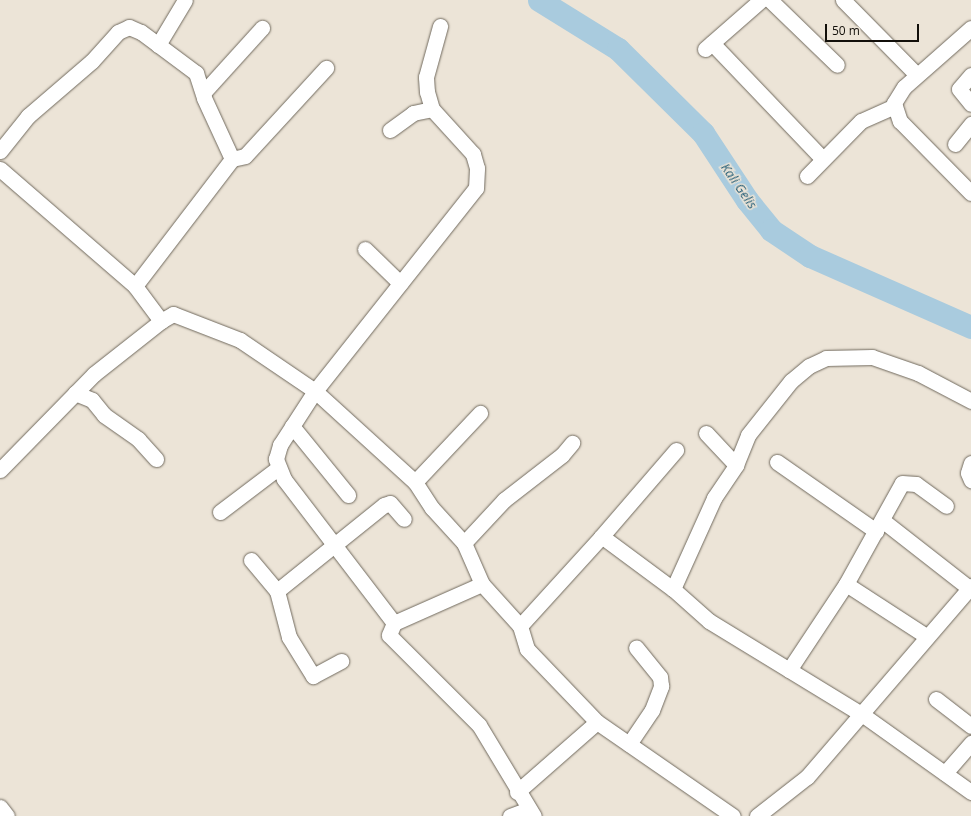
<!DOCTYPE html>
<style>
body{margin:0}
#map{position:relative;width:971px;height:816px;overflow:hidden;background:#ece4d7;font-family:"Open Sans",sans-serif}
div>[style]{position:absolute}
.river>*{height:23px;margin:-11.5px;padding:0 11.5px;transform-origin:11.5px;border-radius:11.5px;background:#a9cbde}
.roads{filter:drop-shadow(0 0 1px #70695d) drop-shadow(0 0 1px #70695d)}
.minor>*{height:15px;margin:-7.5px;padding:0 7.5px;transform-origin:7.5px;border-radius:7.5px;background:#fff}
span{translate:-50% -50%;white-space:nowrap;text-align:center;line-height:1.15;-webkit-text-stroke:3px #ece4d7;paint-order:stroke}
.water-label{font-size:13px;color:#1d5974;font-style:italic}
.scale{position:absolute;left:825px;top:24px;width:94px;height:18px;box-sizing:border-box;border:2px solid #120f0a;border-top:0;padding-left:5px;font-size:12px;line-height:14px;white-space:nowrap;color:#120f0a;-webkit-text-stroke:3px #ece4d7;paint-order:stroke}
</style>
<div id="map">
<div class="river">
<i style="left:539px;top:0;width:93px;rotate:31.8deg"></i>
<i style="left:618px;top:49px;width:120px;rotate:44.7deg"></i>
<i style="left:703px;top:133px;width:80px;rotate:56.7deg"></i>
<i style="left:747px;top:200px;width:38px;rotate:51deg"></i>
<i style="left:771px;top:230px;width:47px;rotate:33.7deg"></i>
<i style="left:810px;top:256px;width:176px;rotate:23.8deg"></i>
</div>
<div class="roads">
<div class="minor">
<i style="left:770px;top:0;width:93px;rotate:44.1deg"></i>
<i style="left:843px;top:0;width:105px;rotate:45.4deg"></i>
<i style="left:971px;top:28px;width:89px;rotate:138.6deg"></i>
<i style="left:904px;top:87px;width:19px;rotate:122deg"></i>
<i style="left:894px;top:103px;width:19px;rotate:72deg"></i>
<i style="left:900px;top:121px;width:101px;rotate:45.4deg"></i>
<i style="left:712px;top:43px;width:159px;rotate:46.3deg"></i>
<i style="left:158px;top:45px;width:52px;rotate:-59deg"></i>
<i style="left:705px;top:49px;width:74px;rotate:-41.2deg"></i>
<i style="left:971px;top:75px;width:18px;rotate:131deg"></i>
<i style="left:959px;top:89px;width:19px;rotate:51deg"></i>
<i style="left:203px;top:93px;width:88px;rotate:-47.8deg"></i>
<i style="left:390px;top:130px;width:29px;rotate:-36deg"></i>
<i style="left:413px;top:113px;width:19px;rotate:-12deg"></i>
<i style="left:955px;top:144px;width:26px;rotate:-51deg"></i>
<i style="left:0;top:151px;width:45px;rotate:-51.3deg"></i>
<i style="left:28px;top:116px;width:84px;rotate:-40.7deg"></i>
<i style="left:92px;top:61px;width:39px;rotate:-48deg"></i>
<i style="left:118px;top:32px;width:12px;rotate:-24deg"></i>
<i style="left:129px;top:27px;width:13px;rotate:23deg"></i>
<i style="left:141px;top:32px;width:69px;rotate:36.7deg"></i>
<i style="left:196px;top:73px;width:26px;rotate:72deg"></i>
<i style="left:204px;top:98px;width:67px;rotate:65.3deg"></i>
<i style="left:232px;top:159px;width:13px;rotate:-13deg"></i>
<i style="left:245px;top:156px;width:120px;rotate:-47.4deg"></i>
<i style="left:0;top:169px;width:179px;rotate:40.9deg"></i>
<i style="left:135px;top:286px;width:44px;rotate:53.4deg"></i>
<i style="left:807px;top:176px;width:77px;rotate:-45.5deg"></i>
<i style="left:861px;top:121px;width:36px;rotate:-24deg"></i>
<i style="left:365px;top:249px;width:49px;rotate:44.2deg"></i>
<i style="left:135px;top:286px;width:160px;rotate:-52.6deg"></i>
<i style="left:75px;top:393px;width:18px;rotate:22deg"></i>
<i style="left:92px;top:400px;width:19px;rotate:51deg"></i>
<i style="left:104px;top:415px;width:42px;rotate:35.2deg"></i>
<i style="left:138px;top:439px;width:27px;rotate:48deg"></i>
<i style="left:292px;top:426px;width:89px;rotate:50.9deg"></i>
<i style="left:706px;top:433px;width:44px;rotate:46.8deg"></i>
<i style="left:777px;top:462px;width:121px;rotate:34.9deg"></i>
<i style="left:971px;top:463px;width:10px;rotate:107deg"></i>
<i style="left:968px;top:473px;width:8px;rotate:67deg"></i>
<i style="left:0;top:470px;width:134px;rotate:-45.6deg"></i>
<i style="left:94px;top:374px;width:85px;rotate:-38.3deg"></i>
<i style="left:161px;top:321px;width:14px;rotate:-30deg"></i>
<i style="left:173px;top:314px;width:72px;rotate:21.2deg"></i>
<i style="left:240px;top:340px;width:91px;rotate:34.2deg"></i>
<i style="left:315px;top:391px;width:135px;rotate:42.3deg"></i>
<i style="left:415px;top:482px;width:31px;rotate:57deg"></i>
<i style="left:432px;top:508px;width:47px;rotate:47.6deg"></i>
<i style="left:464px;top:543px;width:45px;rotate:66.3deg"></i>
<i style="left:482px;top:584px;width:57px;rotate:47.9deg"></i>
<i style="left:520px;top:626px;width:24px;rotate:73deg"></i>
<i style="left:527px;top:649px;width:101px;rotate:46.2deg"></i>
<i style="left:597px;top:722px;width:165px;rotate:34.7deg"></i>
<i style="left:415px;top:482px;width:95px;rotate:-46.7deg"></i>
<i style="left:220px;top:512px;width:73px;rotate:-37.2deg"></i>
<i style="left:882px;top:520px;width:110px;rotate:38deg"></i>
<i style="left:601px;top:537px;width:115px;rotate:-49.2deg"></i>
<i style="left:464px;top:543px;width:59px;rotate:-47.1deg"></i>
<i style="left:504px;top:500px;width:73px;rotate:-37.8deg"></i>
<i style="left:562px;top:455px;width:16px;rotate:-50deg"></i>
<i style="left:251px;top:560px;width:40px;rotate:50deg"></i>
<i style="left:277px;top:591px;width:48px;rotate:75.4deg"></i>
<i style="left:289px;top:637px;width:46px;rotate:58.4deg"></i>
<i style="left:313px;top:676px;width:32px;rotate:-28deg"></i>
<i style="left:482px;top:584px;width:96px;rotate:156.1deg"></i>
<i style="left:394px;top:623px;width:13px;rotate:113deg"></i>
<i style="left:389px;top:635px;width:127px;rotate:45deg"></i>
<i style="left:479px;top:725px;width:106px;rotate:58.9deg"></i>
<i style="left:846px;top:584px;width:95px;rotate:33deg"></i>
<i style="left:673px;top:589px;width:100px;rotate:-65.7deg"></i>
<i style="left:714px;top:498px;width:40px;rotate:-56deg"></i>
<i style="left:736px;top:465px;width:32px;rotate:-68deg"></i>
<i style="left:748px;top:435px;width:69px;rotate:-51.5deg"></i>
<i style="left:791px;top:381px;width:23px;rotate:-40deg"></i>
<i style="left:809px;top:366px;width:19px;rotate:-25deg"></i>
<i style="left:826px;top:358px;width:46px;rotate:-1.2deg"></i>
<i style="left:872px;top:357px;width:49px;rotate:19.2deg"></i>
<i style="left:918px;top:373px;width:60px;rotate:27.8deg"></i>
<i style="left:277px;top:591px;width:137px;rotate:-38.8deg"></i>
<i style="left:384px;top:505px;width:6px;rotate:-18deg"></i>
<i style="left:390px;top:503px;width:21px;rotate:49deg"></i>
<i style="left:394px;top:623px;width:181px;rotate:-127.4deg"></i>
<i style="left:284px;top:479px;width:22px;rotate:-112deg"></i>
<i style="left:276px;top:459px;width:15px;rotate:-74deg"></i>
<i style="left:280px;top:445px;width:64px;rotate:-57.1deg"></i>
<i style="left:315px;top:391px;width:259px;rotate:-51.6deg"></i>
<i style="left:476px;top:188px;width:20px;rotate:-87deg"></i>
<i style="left:477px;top:168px;width:15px;rotate:-106deg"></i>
<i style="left:473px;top:154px;width:61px;rotate:-132.3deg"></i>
<i style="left:432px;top:109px;width:18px;rotate:-106deg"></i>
<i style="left:427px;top:92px;width:15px;rotate:-94deg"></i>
<i style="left:426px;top:77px;width:53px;rotate:-74.6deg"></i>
<i style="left:520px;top:626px;width:120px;rotate:-47.7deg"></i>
<i style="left:601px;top:537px;width:3px;rotate:18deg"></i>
<i style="left:604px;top:538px;width:86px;rotate:36.5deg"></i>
<i style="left:673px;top:589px;width:48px;rotate:41.6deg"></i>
<i style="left:709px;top:621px;width:180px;rotate:31.4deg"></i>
<i style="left:863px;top:715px;width:133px;rotate:35.5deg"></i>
<i style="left:789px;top:670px;width:103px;rotate:-56.5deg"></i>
<i style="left:846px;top:584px;width:115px;rotate:-61deg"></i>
<i style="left:902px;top:483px;width:14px;rotate:4deg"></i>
<i style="left:916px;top:484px;width:37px;rotate:36deg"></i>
<i style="left:936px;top:699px;width:44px;rotate:37.6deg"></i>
<i style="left:629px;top:744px;width:41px;rotate:-55.9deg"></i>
<i style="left:652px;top:710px;width:26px;rotate:-69deg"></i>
<i style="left:661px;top:686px;width:9px;rotate:-96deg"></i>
<i style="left:660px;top:677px;width:38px;rotate:-129deg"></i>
<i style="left:945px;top:773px;width:40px;rotate:-49deg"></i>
<i style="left:517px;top:792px;width:106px;rotate:-41.2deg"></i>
<i style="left:0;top:807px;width:11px;rotate:52deg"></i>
<i style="left:510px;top:816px;width:20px;rotate:-20deg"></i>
<i style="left:757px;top:816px;width:63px;rotate:-38deg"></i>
<i style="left:807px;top:777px;width:252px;rotate:-49.3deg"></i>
</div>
</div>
<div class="water-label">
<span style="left:739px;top:186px;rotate:55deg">Kali Gelis</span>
</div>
<div class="scale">50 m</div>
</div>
